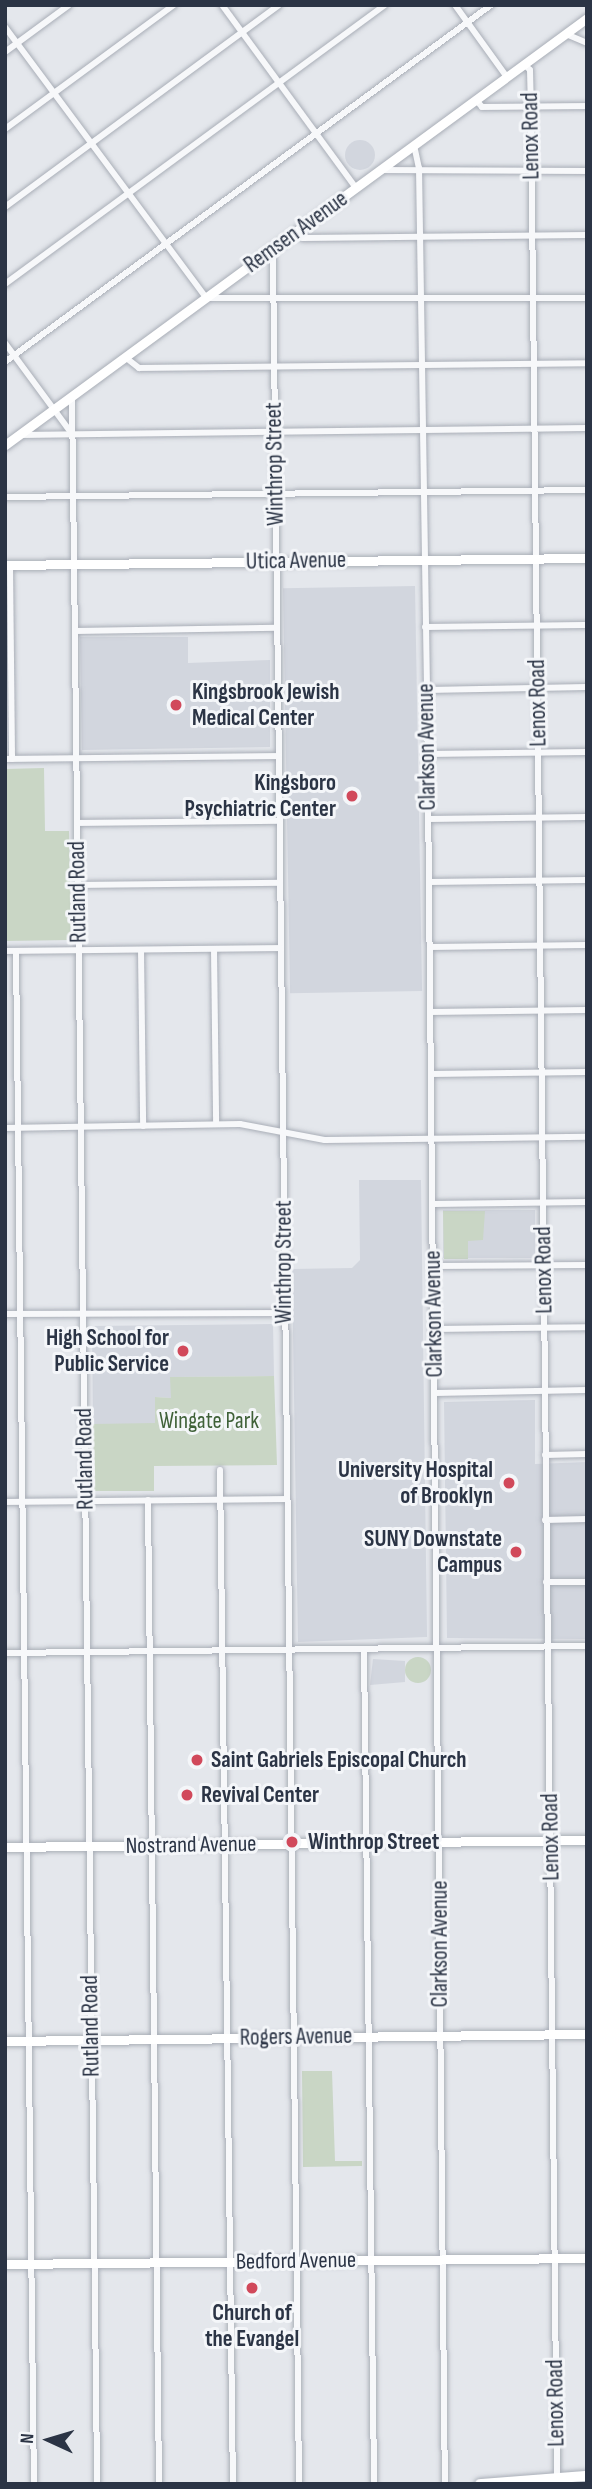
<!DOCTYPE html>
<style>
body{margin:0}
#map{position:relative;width:592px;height:2489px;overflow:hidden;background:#e4e7ec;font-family:"Sofia Sans Condensed",sans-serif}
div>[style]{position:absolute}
.built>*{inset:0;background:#d2d6de;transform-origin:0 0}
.round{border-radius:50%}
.green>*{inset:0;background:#c9d6c5}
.roads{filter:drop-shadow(0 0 2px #a9aeb7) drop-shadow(0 0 2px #a9aeb7)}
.street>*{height:6px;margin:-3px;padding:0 3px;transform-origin:3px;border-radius:3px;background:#f7f8fa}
.secondary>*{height:9px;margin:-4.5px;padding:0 4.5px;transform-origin:4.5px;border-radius:4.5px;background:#fff}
.primary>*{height:10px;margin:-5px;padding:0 5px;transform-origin:5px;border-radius:5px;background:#fff}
.dots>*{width:19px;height:19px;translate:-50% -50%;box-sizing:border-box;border:4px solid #f4f6f9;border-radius:50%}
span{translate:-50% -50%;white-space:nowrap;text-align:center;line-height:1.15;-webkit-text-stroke:6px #f4f6f9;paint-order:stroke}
.street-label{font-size:23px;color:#2b3445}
.poi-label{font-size:23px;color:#2b3445;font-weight:700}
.left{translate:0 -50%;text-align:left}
.right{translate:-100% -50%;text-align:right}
.park-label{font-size:23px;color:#3f6138}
.frame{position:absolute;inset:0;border:7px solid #2b3445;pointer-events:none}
.north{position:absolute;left:14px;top:2405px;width:70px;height:70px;-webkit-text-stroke:5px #f4f6f9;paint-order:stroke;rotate:274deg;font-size:19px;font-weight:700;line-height:28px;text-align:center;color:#2b3445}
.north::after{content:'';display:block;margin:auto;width:24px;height:32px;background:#2b3445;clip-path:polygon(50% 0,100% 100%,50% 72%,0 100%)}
</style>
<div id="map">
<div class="built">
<i class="round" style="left:345px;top:140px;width:30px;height:30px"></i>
<i style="left:415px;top:586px;width:405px;height:132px;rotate:89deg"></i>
<i style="clip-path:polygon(80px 637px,188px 637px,188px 663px,270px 660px,270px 747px,82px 750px)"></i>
<i style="clip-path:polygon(359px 1180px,421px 1180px,427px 1637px,298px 1642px,292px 1269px,352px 1268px,360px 1260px)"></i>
<i style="left:535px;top:1210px;width:48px;height:92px;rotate:90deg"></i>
<i style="clip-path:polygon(273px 1324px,274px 1376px,171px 1377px,171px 1398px,155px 1397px,155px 1424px,93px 1424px,92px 1326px)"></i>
<i style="clip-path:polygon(535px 1400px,535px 1464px,587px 1462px,587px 1639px,447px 1638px,444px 1402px)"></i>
<i style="clip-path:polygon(405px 1661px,405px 1682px,370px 1685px,373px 1659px)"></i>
</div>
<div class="green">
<i style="clip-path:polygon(44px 768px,45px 831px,69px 831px,71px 940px,5px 941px,5px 769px)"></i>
<i style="clip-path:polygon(443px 1211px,485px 1211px,483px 1240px,468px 1241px,468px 1259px,444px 1259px)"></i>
<i style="clip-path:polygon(274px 1376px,277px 1465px,154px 1466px,154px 1491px,94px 1491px,93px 1424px,155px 1423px,155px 1397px,171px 1398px,170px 1377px)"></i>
<i class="round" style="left:405px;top:1657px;width:26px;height:26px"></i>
<i style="clip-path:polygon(302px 2071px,332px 2071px,335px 2161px,362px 2161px,362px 2166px,303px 2167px)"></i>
</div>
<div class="roads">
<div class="street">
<i style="left:222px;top:5px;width:227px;rotate:53.8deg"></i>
<i style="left:455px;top:5px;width:89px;rotate:54.2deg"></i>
<i style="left:5px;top:27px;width:337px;rotate:53.4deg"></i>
<i style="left:206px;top:298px;width:381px"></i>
<i style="left:566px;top:34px;width:23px;rotate:23deg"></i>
<i style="left:5px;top:52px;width:79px;rotate:-36.3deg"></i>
<i style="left:524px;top:64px;width:8px;rotate:45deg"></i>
<i style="left:530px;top:70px;width:42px;rotate:88.6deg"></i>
<i style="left:531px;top:112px;width:2366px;rotate:89.37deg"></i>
<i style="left:476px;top:100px;width:9px;rotate:49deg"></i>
<i style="left:482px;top:107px;width:105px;rotate:-0.5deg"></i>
<i style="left:5px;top:129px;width:210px;rotate:-36.3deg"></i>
<i style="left:414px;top:145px;width:24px;rotate:78deg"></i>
<i style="left:419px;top:168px;width:522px;rotate:89.12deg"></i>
<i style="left:427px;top:690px;width:1794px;rotate:89.43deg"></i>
<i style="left:381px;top:170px;width:206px;rotate:0.3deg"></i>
<i style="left:5px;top:207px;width:340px;rotate:-36.4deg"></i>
<i style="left:296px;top:232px;width:9px;rotate:41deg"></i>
<i style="left:303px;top:238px;width:284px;rotate:-0.6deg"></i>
<i style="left:267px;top:253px;width:8px;rotate:45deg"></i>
<i style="left:273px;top:259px;width:2225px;rotate:89.33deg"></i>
<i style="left:5px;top:284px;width:471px;rotate:-36.3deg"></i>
<i style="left:5px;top:343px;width:113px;rotate:53.6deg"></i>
<i style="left:125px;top:357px;width:18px;rotate:38deg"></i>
<i style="left:139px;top:368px;width:448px;rotate:-0.6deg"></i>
<i style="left:5px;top:362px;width:603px;rotate:-36.3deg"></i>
<i style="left:72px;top:396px;width:2088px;rotate:89.31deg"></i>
<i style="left:20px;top:435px;width:567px;rotate:-0.71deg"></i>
<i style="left:5px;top:497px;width:582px;rotate:-0.69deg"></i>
<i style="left:10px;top:565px;width:194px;rotate:89.4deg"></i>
<i style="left:425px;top:627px;width:162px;rotate:-0.7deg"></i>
<i style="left:75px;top:631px;width:202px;rotate:-0.9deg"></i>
<i style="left:427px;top:690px;width:160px;rotate:-1.1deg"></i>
<i style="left:427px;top:754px;width:160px;rotate:-0.7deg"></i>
<i style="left:5px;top:759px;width:274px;rotate:-0.6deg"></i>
<i style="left:428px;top:819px;width:159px;rotate:-0.7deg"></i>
<i style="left:77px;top:823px;width:202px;rotate:-0.6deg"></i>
<i style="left:429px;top:882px;width:158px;rotate:-0.7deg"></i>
<i style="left:78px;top:885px;width:202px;rotate:-0.6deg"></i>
<i style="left:430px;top:947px;width:157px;rotate:-0.7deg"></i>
<i style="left:214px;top:949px;width:175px;rotate:89.3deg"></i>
<i style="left:141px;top:950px;width:176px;rotate:89.3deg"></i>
<i style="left:5px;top:951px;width:276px;rotate:-0.6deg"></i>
<i style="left:16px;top:951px;width:1533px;rotate:89.33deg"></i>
<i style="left:430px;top:1012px;width:157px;rotate:-0.7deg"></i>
<i style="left:431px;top:1074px;width:156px;rotate:-0.7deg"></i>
<i style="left:5px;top:1128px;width:235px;rotate:-1deg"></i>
<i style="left:240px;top:1124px;width:86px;rotate:10.7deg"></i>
<i style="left:325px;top:1140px;width:262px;rotate:-0.7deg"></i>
<i style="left:433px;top:1204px;width:154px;rotate:-0.7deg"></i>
<i style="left:434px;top:1266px;width:153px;rotate:-0.4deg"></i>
<i style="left:5px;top:1314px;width:279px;rotate:-0.2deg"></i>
<i style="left:434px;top:1329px;width:153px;rotate:-0.7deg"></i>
<i style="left:435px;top:1393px;width:152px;rotate:-1.1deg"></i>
<i style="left:545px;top:1455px;width:42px;rotate:-1.4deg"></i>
<i style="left:220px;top:1470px;width:1014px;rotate:89.27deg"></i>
<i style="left:148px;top:1500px;width:984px;rotate:89.36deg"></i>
<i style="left:5px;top:1502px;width:281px;rotate:-0.6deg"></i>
<i style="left:545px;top:1520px;width:42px;rotate:-1.4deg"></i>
<i style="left:546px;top:1582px;width:41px"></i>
<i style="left:364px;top:1649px;width:835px;rotate:89.31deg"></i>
<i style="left:5px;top:1653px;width:582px;rotate:-0.69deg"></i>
</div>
<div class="secondary">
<i style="left:5px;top:445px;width:722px;rotate:-36.27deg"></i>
<i style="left:5px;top:565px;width:582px;rotate:-0.69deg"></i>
<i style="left:5px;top:1847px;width:582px;rotate:-0.69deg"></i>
<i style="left:5px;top:2041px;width:582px;rotate:-0.69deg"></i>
<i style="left:5px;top:2264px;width:582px;rotate:-0.59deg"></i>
</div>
<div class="primary">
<i style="left:480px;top:2484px;width:107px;rotate:-4.3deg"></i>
</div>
</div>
<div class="dots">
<i style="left:176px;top:705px;background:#d1495b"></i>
<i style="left:352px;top:796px;background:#d1495b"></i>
<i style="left:183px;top:1351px;background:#d1495b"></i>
<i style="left:509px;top:1483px;background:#d1495b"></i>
<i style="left:516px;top:1552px;background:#d1495b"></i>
<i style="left:197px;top:1760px;background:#d1495b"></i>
<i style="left:187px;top:1795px;background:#d1495b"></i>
<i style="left:292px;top:1842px;background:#d1495b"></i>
<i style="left:252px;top:2288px;background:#d1495b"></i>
</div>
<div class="street-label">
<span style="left:531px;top:136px;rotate:-91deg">Lenox Road</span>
<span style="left:296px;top:232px;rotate:-36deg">Remsen Avenue</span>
<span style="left:275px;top:464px;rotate:-91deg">Winthrop Street</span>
<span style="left:296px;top:561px;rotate:-1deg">Utica Avenue</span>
<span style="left:538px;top:703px;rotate:-91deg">Lenox Road</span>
<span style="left:427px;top:747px;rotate:-91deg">Clarkson Avenue</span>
<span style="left:78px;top:892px;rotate:-91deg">Rutland Road</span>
<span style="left:284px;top:1262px;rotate:-90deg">Winthrop Street</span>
<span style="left:544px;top:1270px;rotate:-91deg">Lenox Road</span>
<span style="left:434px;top:1314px;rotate:-91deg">Clarkson Avenue</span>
<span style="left:85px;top:1459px;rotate:-91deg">Rutland Road</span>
<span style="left:551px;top:1837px;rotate:-91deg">Lenox Road</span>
<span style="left:191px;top:1845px;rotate:-1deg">Nostrand Avenue</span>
<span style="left:440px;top:1944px;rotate:-90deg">Clarkson Avenue</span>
<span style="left:91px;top:2026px;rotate:-91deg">Rutland Road</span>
<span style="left:296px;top:2037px;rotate:-1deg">Rogers Avenue</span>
<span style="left:296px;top:2261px;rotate:-1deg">Bedford Avenue</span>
<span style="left:556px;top:2403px;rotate:-91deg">Lenox Road</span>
</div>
<div class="poi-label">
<span class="left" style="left:192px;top:705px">Kingsbrook Jewish<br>Medical Center</span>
<span class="right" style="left:336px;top:796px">Kingsboro<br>Psychiatric Center</span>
<span class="right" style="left:169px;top:1351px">High School for<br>Public Service</span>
<span class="right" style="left:493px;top:1483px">University Hospital<br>of Brooklyn</span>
<span class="right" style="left:502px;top:1552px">SUNY Downstate<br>Campus</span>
<span class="left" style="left:211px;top:1760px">Saint Gabriels Episcopal Church</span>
<span class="left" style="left:201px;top:1795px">Revival Center</span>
<span class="left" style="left:308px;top:1842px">Winthrop Street</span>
<span style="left:252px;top:2326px">Church of<br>the Evangel</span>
</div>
<div class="park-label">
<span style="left:209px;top:1421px">Wingate Park</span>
</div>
<div class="frame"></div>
<div class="north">N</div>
</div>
